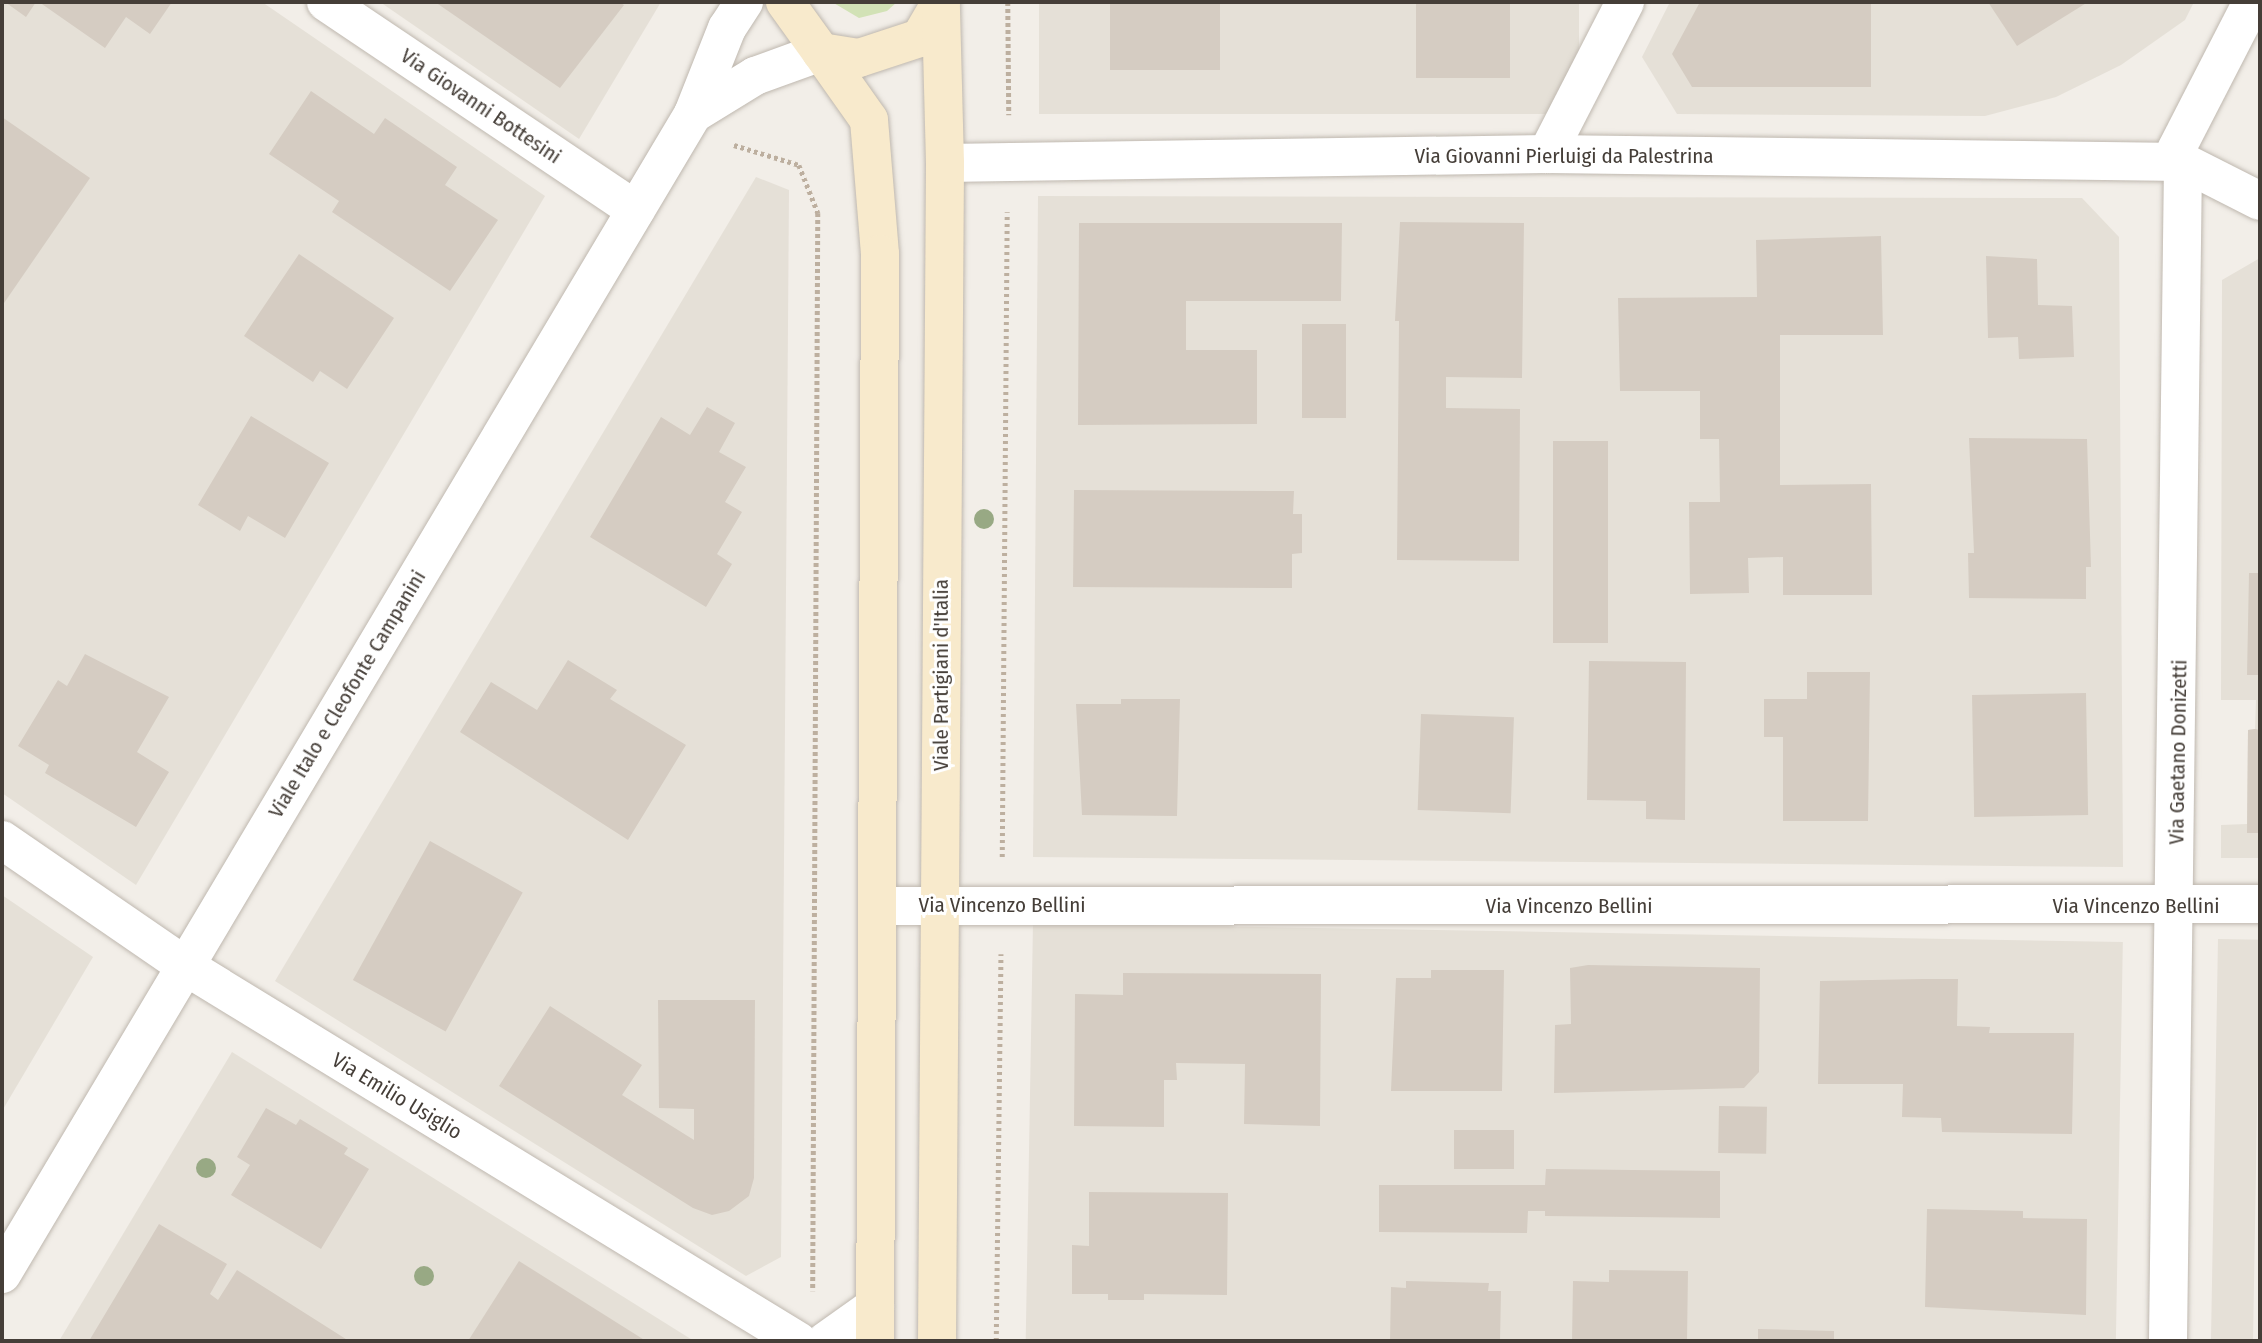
<!DOCTYPE html>
<style>
body{margin:0}
#map{position:relative;width:2262px;height:1343px;overflow:hidden;background:#f2eee8;font-family:"Fira Sans Condensed",sans-serif}
div>[style]{position:absolute}
.residential>*{inset:0;background:#e5e0d7;transform-origin:0 0}
.green>*{inset:0;background:#d2e2b6}
.building>*{inset:0;background:#d5ccc2;transform-origin:0 0}
.path>*{height:4.5px;margin-top:-2.25px;transform-origin:0;background:repeating-linear-gradient(90deg,#bdaf9f 0 3.5px,transparent 0 7px)}
.roads{filter:drop-shadow(0 0 2px #bfb8af) drop-shadow(0 0 2px #bfb8af)}
.minor>*{height:38px;margin:-19px;padding:0 19px;transform-origin:19px;border-radius:19px;background:#fff}
.secondary>*{height:38px;margin:-19px;padding:0 19px;transform-origin:19px;border-radius:19px;background:#f8eacc}
.trees>*{width:20px;height:20px;margin:-10px;border-radius:50%;background:#98a984}
span{translate:-50% -50%;white-space:nowrap;text-align:center;line-height:1.15;-webkit-text-stroke:6px #fff;paint-order:stroke}
.street-label{font-size:21px;color:#453e38}
.frame{position:absolute;inset:0;border:4px solid #453e38;pointer-events:none}
</style>
<div id="map">
<div class="residential">
<i style="clip-path:polygon(2px 2px,262px 2px,545px 196px,136px 885px,2px 793px)"></i>
<i style="clip-path:polygon(380px 2px,661px 2px,579px 139px)"></i>
<i style="left:1039px;top:2px;width:540px;height:112px"></i>
<i style="clip-path:polygon(1670px 2px,2194px 2px,2185px 20px,2121px 65px,2056px 97px,1985px 116px,1677px 114px,1642px 57px)"></i>
<i style="clip-path:polygon(756px 177px,789px 190px,781px 1257px,746px 1276px,275px 981px)"></i>
<i style="clip-path:polygon(1038px 196px,2082px 198px,2119px 237px,2123px 867px,1033px 857px)"></i>
<i style="clip-path:polygon(2260px 258px,2260px 858px,2221px 858px,2221px 825px,2247px 824px,2248px 730px,2255px 729px,2256px 700px,2221px 700px,2222px 280px)"></i>
<i style="clip-path:polygon(2px 895px,93px 957px,2px 1111px)"></i>
<i style="left:1033px;top:923px;width:1090px;height:418px;rotate:1deg"></i>
<i style="left:2218px;top:939px;width:42px;height:402px;rotate:1deg"></i>
<i style="clip-path:polygon(232px 1052px,694px 1341px,59px 1341px)"></i>
</div>
<div class="green">
<i style="clip-path:polygon(832px 2px,897px 2px,887px 11px,859px 18px)"></i>
</div>
<div class="building">
<i style="clip-path:polygon(5px 2px,36px 2px,26px 17px)"></i>
<i style="clip-path:polygon(39px 2px,172px 2px,150px 34px,126px 17px,105px 48px)"></i>
<i style="clip-path:polygon(435px 2px,619px 2px,624px 5px,560px 88px)"></i>
<i style="left:1110px;top:2px;width:110px;height:68px"></i>
<i style="left:1416px;top:2px;width:94px;height:76px"></i>
<i style="clip-path:polygon(1700px 2px,1871px 2px,1871px 87px,1692px 87px,1672px 54px)"></i>
<i style="clip-path:polygon(1988px 2px,2088px 2px,2017px 46px)"></i>
<i style="clip-path:polygon(311px 91px,374px 134px,385px 118px,457px 167px,445px 185px,498px 220px,450px 291px,332px 212px,339px 201px,269px 154px)"></i>
<i style="clip-path:polygon(2px 117px,90px 178px,2px 306px)"></i>
<i style="clip-path:polygon(1400px 222px,1524px 223px,1522px 378px,1446px 377px,1446px 408px,1520px 409px,1519px 561px,1397px 560px,1399px 321px,1395px 321px)"></i>
<i style="clip-path:polygon(1079px 223px,1342px 223px,1341px 301px,1186px 301px,1186px 350px,1257px 350px,1257px 424px,1078px 425px)"></i>
<i style="clip-path:polygon(1881px 236px,1883px 335px,1780px 335px,1780px 485px,1871px 484px,1872px 595px,1783px 595px,1783px 557px,1748px 558px,1749px 593px,1690px 594px,1689px 502px,1720px 502px,1719px 439px,1700px 439px,1700px 391px,1620px 391px,1618px 298px,1757px 297px,1756px 240px)"></i>
<i style="clip-path:polygon(299px 254px,394px 318px,347px 389px,320px 371px,313px 382px,244px 336px)"></i>
<i style="clip-path:polygon(1986px 256px,2037px 259px,2038px 305px,2072px 306px,2074px 357px,2019px 359px,2018px 337px,1988px 338px)"></i>
<i style="left:1302px;top:324px;width:44px;height:94px"></i>
<i style="clip-path:polygon(707px 407px,735px 423px,719px 452px,746px 467px,725px 502px,742px 512px,717px 554px,732px 564px,706px 607px,590px 537px,661px 417px,690px 435px)"></i>
<i style="clip-path:polygon(251px 416px,329px 463px,285px 538px,248px 516px,240px 531px,198px 505px)"></i>
<i style="clip-path:polygon(1969px 438px,2087px 439px,2091px 567px,2086px 567px,2086px 599px,1969px 598px,1968px 553px,1974px 553px)"></i>
<i style="left:1608px;top:441px;width:202px;height:55px;rotate:90deg"></i>
<i style="clip-path:polygon(1074px 490px,1294px 491px,1293px 514px,1302px 514px,1302px 553px,1292px 554px,1292px 588px,1073px 587px)"></i>
<i style="clip-path:polygon(2249px 573px,2260px 573px,2260px 675px,2247px 675px)"></i>
<i style="clip-path:polygon(85px 654px,169px 697px,137px 752px,169px 772px,136px 827px,45px 773px,49px 765px,18px 746px,58px 680px,67px 686px)"></i>
<i style="clip-path:polygon(568px 660px,617px 690px,610px 699px,686px 745px,628px 840px,460px 732px,491px 682px,537px 710px)"></i>
<i style="clip-path:polygon(1589px 661px,1686px 662px,1685px 820px,1646px 819px,1646px 801px,1587px 800px)"></i>
<i style="clip-path:polygon(1807px 672px,1870px 672px,1868px 821px,1783px 821px,1783px 737px,1764px 737px,1764px 699px,1807px 699px)"></i>
<i style="left:2086px;top:693px;width:122px;height:114px;rotate:89deg"></i>
<i style="clip-path:polygon(1121px 699px,1180px 699px,1177px 816px,1082px 815px,1076px 704px,1121px 704px)"></i>
<i style="left:1421px;top:714px;width:93px;height:96px;rotate:2deg"></i>
<i style="clip-path:polygon(2255px 729px,2260px 730px,2260px 833px,2247px 833px,2248px 730px)"></i>
<i style="left:430px;top:841px;width:106px;height:159px;rotate:29deg"></i>
<i style="clip-path:polygon(1588px 965px,1760px 968px,1759px 1072px,1744px 1088px,1554px 1093px,1555px 1025px,1571px 1024px,1570px 968px)"></i>
<i style="clip-path:polygon(1431px 970px,1504px 970px,1502px 1091px,1391px 1091px,1396px 978px,1431px 978px)"></i>
<i style="clip-path:polygon(1123px 973px,1321px 974px,1320px 1126px,1244px 1124px,1245px 1064px,1176px 1063px,1177px 1080px,1164px 1080px,1164px 1127px,1074px 1126px,1075px 994px,1123px 995px)"></i>
<i style="clip-path:polygon(1923px 979px,1958px 979px,1957px 1026px,1990px 1027px,1989px 1033px,2074px 1033px,2072px 1134px,1942px 1132px,1941px 1118px,1902px 1117px,1903px 1084px,1818px 1084px,1820px 981px)"></i>
<i style="clip-path:polygon(658px 1000px,755px 1000px,754px 1178px,749px 1196px,729px 1211px,712px 1215px,693px 1208px,499px 1086px,550px 1006px,642px 1065px,622px 1095px,694px 1140px,694px 1109px,659px 1108px)"></i>
<i style="left:1719px;top:1106px;width:48px;height:47px;rotate:1deg"></i>
<i style="clip-path:polygon(266px 1108px,296px 1125px,300px 1119px,348px 1148px,344px 1154px,369px 1169px,321px 1249px,231px 1195px,250px 1165px,237px 1157px)"></i>
<i style="left:1454px;top:1130px;width:60px;height:39px"></i>
<i style="clip-path:polygon(1546px 1169px,1720px 1171px,1720px 1218px,1545px 1216px,1545px 1211px,1528px 1211px,1527px 1233px,1379px 1232px,1379px 1185px,1545px 1185px)"></i>
<i style="clip-path:polygon(1089px 1192px,1228px 1193px,1227px 1295px,1144px 1294px,1144px 1300px,1108px 1300px,1108px 1294px,1072px 1294px,1072px 1245px,1089px 1246px)"></i>
<i style="clip-path:polygon(1927px 1209px,2023px 1211px,2023px 1218px,2087px 1219px,2086px 1315px,1925px 1307px)"></i>
<i style="clip-path:polygon(159px 1224px,227px 1264px,210px 1294px,218px 1300px,237px 1270px,349px 1341px,89px 1341px)"></i>
<i style="clip-path:polygon(519px 1261px,646px 1341px,468px 1341px)"></i>
<i style="clip-path:polygon(1609px 1270px,1688px 1271px,1687px 1341px,1572px 1341px,1573px 1281px,1609px 1282px)"></i>
<i style="clip-path:polygon(1406px 1281px,1489px 1283px,1488px 1291px,1501px 1291px,1500px 1341px,1390px 1341px,1391px 1287px,1406px 1288px)"></i>
<i style="clip-path:polygon(1758px 1329px,1834px 1331px,1834px 1341px,1758px 1341px)"></i>
</div>
<div class="path">
<i style="left:1008px;top:2px;width:113px;rotate:89.5deg"></i>
<i style="left:734px;top:145px;width:68px;rotate:17.1deg"></i>
<i style="left:799px;top:165px;width:52px;rotate:68.4deg"></i>
<i style="left:818px;top:213px;width:1078px;rotate:90.27deg"></i>
<i style="left:1002px;top:857px;width:645px;rotate:-89.56deg"></i>
<i style="left:996px;top:1341px;width:387px;rotate:-89.3deg"></i>
</div>
<div class="roads">
<div class="minor">
<i style="left:326px;top:2px;width:373px;rotate:33.9deg"></i>
<i style="left:744px;top:2px;width:31px;rotate:123deg"></i>
<i style="left:727px;top:28px;width:92px;rotate:111.6deg"></i>
<i style="left:693px;top:114px;width:73px;rotate:-31.5deg"></i>
<i style="left:755px;top:76px;width:70px;rotate:-20deg"></i>
<i style="left:1547px;top:154px;width:171px;rotate:-62.8deg"></i>
<i style="left:945px;top:163px;width:602px;rotate:-0.86deg"></i>
<i style="left:1547px;top:154px;width:636px;rotate:0.72deg"></i>
<i style="left:2183px;top:162px;width:86px;rotate:26.9deg"></i>
<i style="left:2px;top:840px;width:222px;rotate:34.5deg"></i>
<i style="left:185px;top:966px;width:719px;rotate:31.46deg"></i>
<i style="left:878px;top:906px;width:1382px;rotate:-0.08deg"></i>
<i style="left:2px;top:1274px;width:1350px;rotate:-59.22deg"></i>
<i style="left:826px;top:1341px;width:60px;rotate:-35.5deg"></i>
<i style="left:2168px;top:1341px;width:1179px;rotate:-89.27deg"></i>
<i style="left:2183px;top:162px;width:15px;rotate:-113deg"></i>
<i style="left:2177px;top:148px;width:164px;rotate:-62.8deg"></i>
</div>
<div class="secondary">
<i style="left:785px;top:2px;width:62px;rotate:54.2deg"></i>
<i style="left:821px;top:52px;width:38px;rotate:9deg"></i>
<i style="left:859px;top:58px;width:64px;rotate:-18.2deg"></i>
<i style="left:920px;top:38px;width:42px;rotate:-59.7deg"></i>
<i style="left:821px;top:52px;width:83px;rotate:54.8deg"></i>
<i style="left:869px;top:120px;width:134px;rotate:85.3deg"></i>
<i style="left:880px;top:254px;width:1087px;rotate:90.26deg"></i>
<i style="left:937px;top:1341px;width:1178px;rotate:-89.61deg"></i>
<i style="left:945px;top:163px;width:155px;rotate:-91.5deg"></i>
</div>
</div>
<div class="trees">
<i style="left:984px;top:519px"></i>
<i style="left:206px;top:1168px"></i>
<i style="left:424px;top:1276px"></i>
</div>
<div class="street-label">
<span style="left:481px;top:106px;rotate:34deg">Via Giovanni Bottesini</span>
<span style="left:1564px;top:156px">Via Giovanni Pierluigi da Palestrina</span>
<span style="left:941px;top:675px;rotate:-90deg">Viale Partigiani d'Italia</span>
<span style="left:347px;top:694px;rotate:-59deg">Viale Italo e Cleofonte Campanini</span>
<span style="left:2178px;top:752px;rotate:-89deg">Via Gaetano Donizetti</span>
<span style="left:1002px;top:905px">Via Vincenzo Bellini</span>
<span style="left:1569px;top:906px">Via Vincenzo Bellini</span>
<span style="left:2136px;top:906px">Via Vincenzo Bellini</span>
<span style="left:397px;top:1096px;rotate:31deg">Via Emilio Usiglio</span>
</div>
<div class="frame"></div>
</div>
